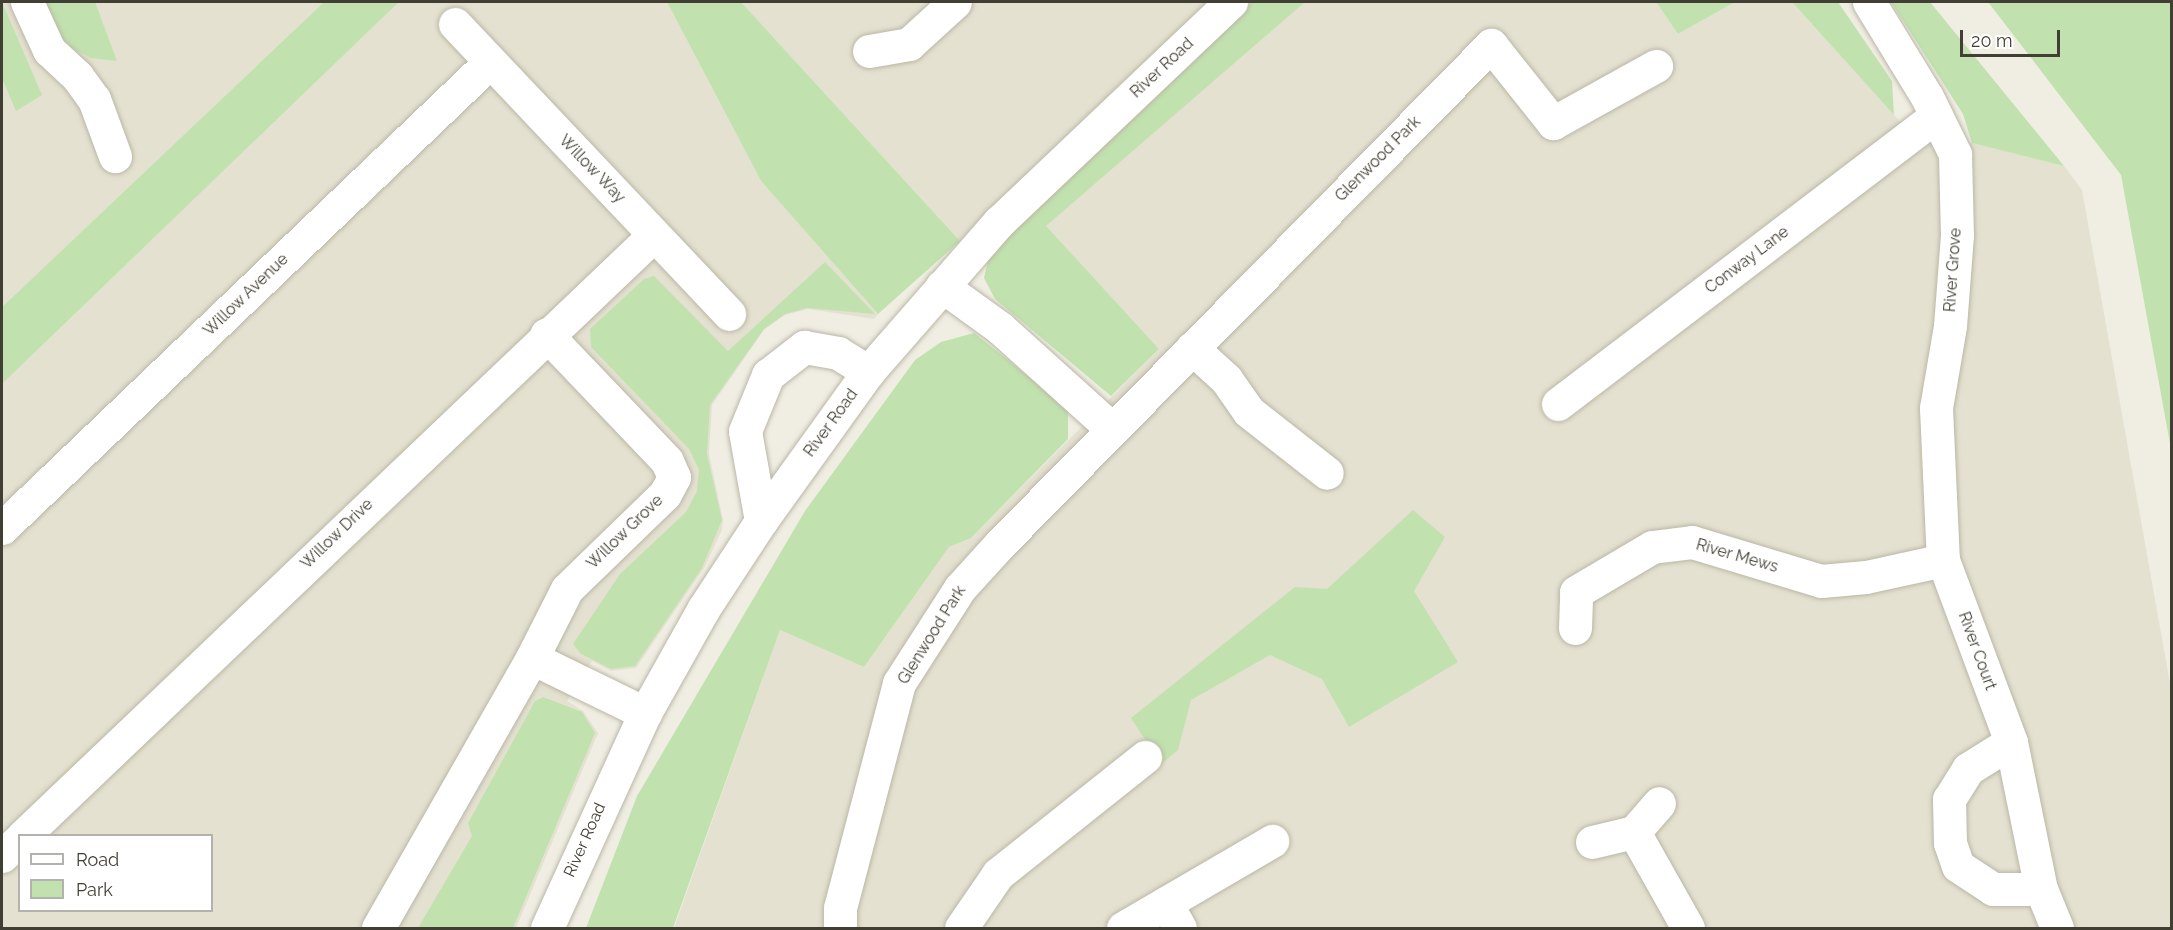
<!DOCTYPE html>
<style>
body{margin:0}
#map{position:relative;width:2173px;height:930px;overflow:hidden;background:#f0eee3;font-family:Raleway,sans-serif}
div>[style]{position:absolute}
.residential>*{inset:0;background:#e4e1d1}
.green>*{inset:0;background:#c1e2ae}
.roads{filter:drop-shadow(0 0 2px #bbb7a6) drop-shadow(0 0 2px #bbb7a6)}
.minor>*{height:33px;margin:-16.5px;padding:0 16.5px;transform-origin:16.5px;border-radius:16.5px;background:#fff}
span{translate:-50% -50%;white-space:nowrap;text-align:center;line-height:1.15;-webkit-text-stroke:4.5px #fff;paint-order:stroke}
.street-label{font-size:16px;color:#413e34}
.frame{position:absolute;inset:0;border:3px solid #413e34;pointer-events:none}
.legend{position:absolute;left:18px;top:834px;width:195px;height:78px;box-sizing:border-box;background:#fff;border:2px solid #b3b2ae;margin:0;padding:8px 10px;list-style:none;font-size:18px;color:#413e34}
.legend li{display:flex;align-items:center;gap:12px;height:30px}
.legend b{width:30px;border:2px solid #b3b2ae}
.scale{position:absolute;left:1960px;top:30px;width:100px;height:27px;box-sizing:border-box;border:3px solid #413e34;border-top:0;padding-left:8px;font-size:18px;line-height:21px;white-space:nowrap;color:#413e34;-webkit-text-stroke:4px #fff;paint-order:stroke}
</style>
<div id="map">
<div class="residential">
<i style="clip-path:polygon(2px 2px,324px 2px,2px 307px)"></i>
<i style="clip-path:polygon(evenodd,399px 2px,667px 2px,761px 181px,878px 314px,874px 319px,808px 309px,785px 315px,764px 330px,712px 405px,709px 454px,723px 520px,722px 530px,704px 568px,636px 668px,611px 671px,592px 661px,567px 701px,583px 711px,598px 733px,516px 928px,2px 928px,2px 384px,399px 2px,20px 836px,212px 836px,212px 910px,20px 910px,20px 836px)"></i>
<i style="clip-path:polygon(741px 2px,1656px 2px,1678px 34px,1735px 2px,1792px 2px,1904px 126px,2064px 166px,2082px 190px,2171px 689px,2171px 928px,674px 928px,780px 630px,864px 667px,949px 547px,971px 538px,1159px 349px,1008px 190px,960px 241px)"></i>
</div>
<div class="green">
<i style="clip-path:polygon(2px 2px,42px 95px,16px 111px,2px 78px)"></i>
<i style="clip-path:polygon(45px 2px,95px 2px,117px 61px,91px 58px,71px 48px,59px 37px)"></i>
<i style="clip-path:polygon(324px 2px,399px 2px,2px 384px,2px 307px)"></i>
<i style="clip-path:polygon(667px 2px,741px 2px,960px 241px,878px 314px,761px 181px)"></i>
<i style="clip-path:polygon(1253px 2px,1305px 2px,1046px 226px,1159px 349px,1111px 396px,995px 299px,984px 278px,992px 244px)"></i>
<i style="clip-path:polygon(1656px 2px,1735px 2px,1678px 34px)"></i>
<i style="clip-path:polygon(1792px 2px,1838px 2px,1892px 81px,1894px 115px)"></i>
<i style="clip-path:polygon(1891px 2px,1930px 2px,2064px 166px,1972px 143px,1963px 114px)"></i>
<i style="clip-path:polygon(1988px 2px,2171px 2px,2171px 449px,2121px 175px)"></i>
<i style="clip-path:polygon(825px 262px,875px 314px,807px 308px,785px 314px,764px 329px,710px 405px,707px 454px,722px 520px,702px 568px,635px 666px,611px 669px,581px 654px,573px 644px,620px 574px,686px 512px,697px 491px,699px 470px,689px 449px,591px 347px,590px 329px,644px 279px,654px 276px,728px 351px)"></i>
<i style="clip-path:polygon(974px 333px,1068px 408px,1068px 439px,971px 538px,949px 547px,864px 667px,780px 630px,673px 928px,586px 928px,637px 796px,805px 511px,915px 360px,941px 342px)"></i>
<i style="clip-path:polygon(1413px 510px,1445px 537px,1414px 591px,1458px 662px,1349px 727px,1322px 679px,1270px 655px,1191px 700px,1178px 750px,1161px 764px,1131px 718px,1295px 587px,1327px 589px)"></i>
<i style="clip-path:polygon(543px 697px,582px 712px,595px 733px,513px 928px,418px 928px,472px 836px,468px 823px,535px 701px)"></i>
</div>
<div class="roads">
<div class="minor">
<i style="left:27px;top:2px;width:53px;rotate:65.4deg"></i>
<i style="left:49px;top:50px;width:38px;rotate:43deg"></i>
<i style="left:77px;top:76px;width:29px;rotate:54deg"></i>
<i style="left:94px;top:99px;width:61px;rotate:69.8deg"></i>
<i style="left:1869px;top:2px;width:111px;rotate:58.6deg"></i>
<i style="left:1927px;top:97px;width:64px;rotate:63.8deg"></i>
<i style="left:1955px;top:154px;width:81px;rotate:88.6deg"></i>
<i style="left:1957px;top:235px;width:91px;rotate:94.4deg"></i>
<i style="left:1950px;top:326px;width:83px;rotate:99.7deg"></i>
<i style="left:1936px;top:408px;width:152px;rotate:87.4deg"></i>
<i style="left:1943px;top:560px;width:194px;rotate:69.5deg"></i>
<i style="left:2011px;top:742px;width:150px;rotate:78.5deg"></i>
<i style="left:2041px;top:889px;width:42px;rotate:67.7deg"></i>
<i style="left:455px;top:24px;width:399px;rotate:46.6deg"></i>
<i style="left:869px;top:51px;width:41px;rotate:-9.9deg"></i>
<i style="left:909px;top:44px;width:62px;rotate:-42.4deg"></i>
<i style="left:942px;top:286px;width:72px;rotate:35.9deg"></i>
<i style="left:1000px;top:328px;width:149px;rotate:42deg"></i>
<i style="left:1192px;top:348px;width:46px;rotate:42.4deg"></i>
<i style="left:1226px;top:379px;width:39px;rotate:55deg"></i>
<i style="left:1248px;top:411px;width:100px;rotate:38.1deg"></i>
<i style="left:1558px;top:404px;width:475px;rotate:-37.3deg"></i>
<i style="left:761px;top:521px;width:91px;rotate:-100.1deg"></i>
<i style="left:745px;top:431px;width:61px;rotate:-67.7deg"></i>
<i style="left:768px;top:375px;width:46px;rotate:-37.9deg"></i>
<i style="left:804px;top:347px;width:35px;rotate:10deg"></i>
<i style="left:838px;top:353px;width:36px;rotate:32deg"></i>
<i style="left:2px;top:528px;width:675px;rotate:-43.68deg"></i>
<i style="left:1575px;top:628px;width:36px;rotate:-88deg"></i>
<i style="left:1576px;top:592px;width:88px;rotate:-30.6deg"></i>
<i style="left:1652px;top:547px;width:40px;rotate:-7.1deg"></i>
<i style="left:1692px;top:542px;width:135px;rotate:16.8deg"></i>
<i style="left:1821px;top:581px;width:45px;rotate:-5.1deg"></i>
<i style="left:1866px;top:577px;width:79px;rotate:-12.4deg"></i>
<i style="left:532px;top:658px;width:126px;rotate:26deg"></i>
<i style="left:2011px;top:742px;width:51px;rotate:147.9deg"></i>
<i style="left:1968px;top:769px;width:36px;rotate:122deg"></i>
<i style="left:1949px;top:799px;width:44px;rotate:88.7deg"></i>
<i style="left:1950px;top:843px;width:24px;rotate:71deg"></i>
<i style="left:1958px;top:866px;width:42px;rotate:33.3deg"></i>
<i style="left:1993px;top:889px;width:48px"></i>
<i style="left:1634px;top:832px;width:110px;rotate:60.6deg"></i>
<i style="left:23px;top:836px;width:871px;rotate:-43.61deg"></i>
<i style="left:1592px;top:842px;width:43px;rotate:-13.4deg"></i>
<i style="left:1634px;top:832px;width:38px;rotate:-49deg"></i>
<i style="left:2px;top:856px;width:25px;rotate:-43deg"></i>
<i style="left:1166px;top:903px;width:29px;rotate:61deg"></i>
<i style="left:378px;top:928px;width:311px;rotate:-60.3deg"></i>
<i style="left:532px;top:658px;width:77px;rotate:-63.1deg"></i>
<i style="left:567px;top:589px;width:136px;rotate:-44.1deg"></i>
<i style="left:665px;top:494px;width:19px;rotate:-62deg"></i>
<i style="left:674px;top:477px;width:17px;rotate:-114deg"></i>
<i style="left:667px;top:461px;width:175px;rotate:-133.6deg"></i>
<i style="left:547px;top:928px;width:236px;rotate:-65.5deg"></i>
<i style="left:645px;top:713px;width:120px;rotate:-60.7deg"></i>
<i style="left:704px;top:608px;width:104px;rotate:-56.8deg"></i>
<i style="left:761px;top:521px;width:183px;rotate:-54.3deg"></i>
<i style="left:868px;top:372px;width:199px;rotate:-48.9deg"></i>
<i style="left:999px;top:222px;width:320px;rotate:-43.5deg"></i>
<i style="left:840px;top:928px;width:20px;rotate:-90deg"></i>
<i style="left:840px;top:908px;width:233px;rotate:-75.3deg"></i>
<i style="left:899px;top:683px;width:113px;rotate:-57.3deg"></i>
<i style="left:960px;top:588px;width:61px;rotate:-47.7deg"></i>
<i style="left:1001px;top:543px;width:699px;rotate:-45.46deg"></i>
<i style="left:1491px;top:45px;width:100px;rotate:51.5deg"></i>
<i style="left:1553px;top:123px;width:118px;rotate:-29deg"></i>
<i style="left:961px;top:928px;width:65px;rotate:-55.6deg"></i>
<i style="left:998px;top:874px;width:188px;rotate:-38.5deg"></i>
<i style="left:1123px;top:928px;width:173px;rotate:-30.3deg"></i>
</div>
</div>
<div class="street-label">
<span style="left:1162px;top:68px;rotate:-43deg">River Road</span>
<span style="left:1378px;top:159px;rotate:-45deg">Glenwood Park</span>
<span style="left:592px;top:169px;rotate:46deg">Willow Way</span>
<span style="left:1747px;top:260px;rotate:-37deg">Conway Lane</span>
<span style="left:1953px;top:270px;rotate:-86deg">River Grove</span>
<span style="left:246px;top:295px;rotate:-44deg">Willow Avenue</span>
<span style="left:831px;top:423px;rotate:-54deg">River Road</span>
<span style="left:625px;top:532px;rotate:-44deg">Willow Grove</span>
<span style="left:337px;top:534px;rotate:-44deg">Willow Drive</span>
<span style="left:1737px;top:556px;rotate:16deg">River Mews</span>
<span style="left:932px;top:635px;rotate:-58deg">Glenwood Park</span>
<span style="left:1977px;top:651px;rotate:70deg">River Court</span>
<span style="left:585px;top:840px;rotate:-66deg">River Road</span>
</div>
<div class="frame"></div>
<ul class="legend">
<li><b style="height:8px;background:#fff"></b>Road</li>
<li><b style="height:16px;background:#c1e2ae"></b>Park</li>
</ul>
<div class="scale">20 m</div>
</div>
